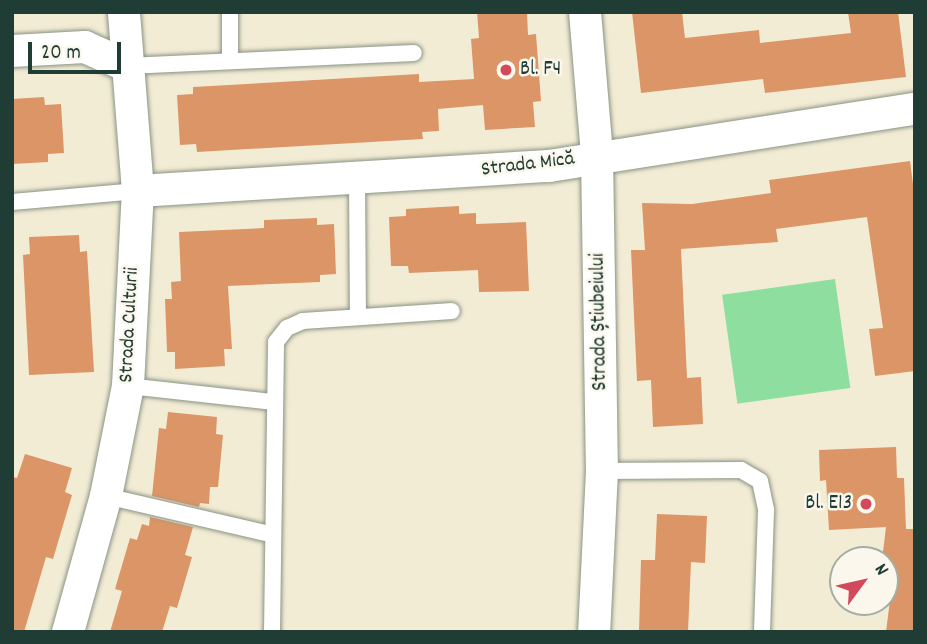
<!DOCTYPE html>
<meta charset="utf-8">
<style>
body{margin:0}
#map{position:relative;width:927px;height:644px;overflow:hidden;background:#f3ecd5;font-family:Dekko,sans-serif}
div>[style]{position:absolute}
.green>*{inset:0;background:#8edf9f;transform-origin:0 0}
.building>*{inset:0;background:#db9566}
.roads{filter:drop-shadow(0 0 2px #899484) drop-shadow(0 0 2px #899484)}
.lane>*{height:16px;margin:-8px;padding:0 8px;transform-origin:8px;border-radius:8px;background:#fff}
.street>*{height:32px;margin:-16px;padding:0 16px;transform-origin:16px;border-radius:16px;background:#fff}
.dots>*{width:19px;height:19px;translate:-50% -50%;box-sizing:border-box;border:4px solid #fbf7ec;border-radius:50%}
span{translate:-50% -50%;white-space:nowrap;text-align:center;line-height:1.15;-webkit-text-stroke:5px #fbf7ec;paint-order:stroke}
.poi-label{font-size:21px;color:#1f3d34}
.left{translate:0 -50%;text-align:left}
.right{translate:-100% -50%;text-align:right}
.street-label{font-size:21px;color:#1f3d34}
.frame{position:absolute;inset:0;border:14px solid #1f3d34;pointer-events:none}
.north{position:absolute;left:829px;top:546px;width:70px;height:70px;box-sizing:border-box;background:#fbf7ec;border:2px solid #a3ada2;border-radius:50%;rotate:57deg;font-size:19px;font-weight:700;line-height:28px;text-align:center;color:#1f3d34}
.north::after{content:'';display:block;margin:auto;width:24px;height:32px;background:#d1495b;clip-path:polygon(50% 0,100% 100%,50% 72%,0 100%)}
.scale{position:absolute;left:28px;top:42px;width:93px;height:32px;box-sizing:border-box;border:4px solid #1f3d34;border-top:0;padding-left:9px;font-size:21px;line-height:24px;white-space:nowrap;color:#1f3d34;-webkit-text-stroke:5px #fbf7ec;paint-order:stroke}
</style>
<div id="map">
<div class="green">
<i style="left:835px;top:279px;width:110px;height:114px;rotate:82deg"></i>
</div>
<div class="building">
<i style="clip-path:polygon(477px 12px,527px 12px,528px 35px,536px 34px,541px 101px,533px 102px,535px 127px,485px 130px,483px 105px,438px 109px,439px 131px,422px 132px,423px 139px,197px 152px,196px 144px,180px 145px,177px 95px,193px 94px,193px 87px,419px 74px,419px 82px,474px 79px,471px 39px,479px 38px)"></i>
<i style="clip-path:polygon(632px 12px,682px 12px,685px 38px,759px 30px,760px 43px,851px 33px,848px 12px,898px 12px,906px 77px,765px 93px,763px 79px,641px 93px)"></i>
<i style="clip-path:polygon(44px 97px,45px 105px,61px 104px,64px 153px,48px 154px,48px 162px,12px 164px,12px 99px)"></i>
<i style="clip-path:polygon(910px 161px,915px 199px,915px 371px,875px 376px,869px 329px,883px 328px,867px 217px,776px 229px,778px 242px,681px 249px,687px 378px,701px 377px,703px 424px,653px 427px,651px 380px,637px 381px,634px 316px,631px 250px,645px 250px,642px 203px,692px 204px,771px 193px,769px 180px)"></i>
<i style="clip-path:polygon(459px 206px,459px 214px,476px 213px,476px 224px,526px 222px,529px 291px,479px 292px,478px 270px,409px 273px,408px 266px,391px 266px,389px 217px,406px 216px,406px 209px)"></i>
<i style="clip-path:polygon(317px 218px,317px 225px,334px 224px,336px 274px,320px 275px,320px 282px,228px 286px,232px 349px,224px 349px,225px 366px,175px 369px,175px 352px,167px 352px,165px 299px,172px 299px,171px 282px,181px 281px,179px 232px,264px 228px,264px 220px)"></i>
<i style="clip-path:polygon(79px 235px,80px 252px,87px 251px,94px 372px,29px 375px,23px 255px,30px 254px,29px 237px)"></i>
<i style="clip-path:polygon(168px 412px,217px 417px,216px 434px,223px 435px,218px 487px,210px 487px,209px 504px,200px 503px,199px 507px,152px 496px,159px 428px,166px 429px)"></i>
<i style="clip-path:polygon(896px 447px,897px 478px,904px 478px,906px 529px,915px 529px,915px 632px,886px 632px,891px 592px,885px 592px,882px 560px,886px 527px,829px 530px,826px 480px,820px 481px,819px 450px)"></i>
<i style="clip-path:polygon(25px 454px,72px 468px,65px 492px,72px 495px,53px 559px,46px 557px,24px 632px,12px 632px,12px 477px,17px 478px)"></i>
<i style="clip-path:polygon(657px 514px,707px 516px,705px 563px,691px 562px,688px 632px,639px 632px,641px 560px,655px 560px)"></i>
<i style="clip-path:polygon(150px 517px,193px 527px,185px 555px,192px 557px,177px 608px,170px 606px,162px 632px,110px 632px,122px 591px,115px 589px,130px 538px,137px 540px,142px 524px,149px 526px)"></i>
</div>
<div class="roads">
<div class="lane">
<i style="left:230px;top:60px;width:48px;rotate:-90deg"></i>
<i style="left:127px;top:66px;width:287px;rotate:-2.6deg"></i>
<i style="left:357px;top:180px;width:134px;rotate:89.6deg"></i>
<i style="left:12px;top:202px;width:126px;rotate:-5deg"></i>
<i style="left:128px;top:386px;width:146px;rotate:6.3deg"></i>
<i style="left:602px;top:471px;width:139px;rotate:-0.4deg"></i>
<i style="left:741px;top:470px;width:22px;rotate:30deg"></i>
<i style="left:760px;top:481px;width:30px;rotate:78deg"></i>
<i style="left:766px;top:510px;width:122px;rotate:91.9deg"></i>
<i style="left:106px;top:496px;width:171px;rotate:13.1deg"></i>
<i style="left:272px;top:632px;width:290px;rotate:-89.2deg"></i>
<i style="left:276px;top:342px;width:18px;rotate:-52deg"></i>
<i style="left:287px;top:328px;width:17px;rotate:-24deg"></i>
<i style="left:303px;top:321px;width:149px;rotate:-3.8deg"></i>
</div>
<div class="street">
<i style="left:585px;top:12px;width:144px;rotate:85.2deg"></i>
<i style="left:597px;top:155px;width:316px;rotate:89.1deg"></i>
<i style="left:602px;top:471px;width:161px;rotate:92.8deg"></i>
<i style="left:12px;top:51px;width:73px;rotate:-3.1deg"></i>
<i style="left:85px;top:47px;width:46px;rotate:24.3deg"></i>
<i style="left:138px;top:191px;width:412px;rotate:-3.5deg"></i>
<i style="left:549px;top:166px;width:370px;rotate:-8.9deg"></i>
<i style="left:68px;top:632px;width:141px;rotate:-74.4deg"></i>
<i style="left:106px;top:496px;width:112px;rotate:-78.7deg"></i>
<i style="left:128px;top:386px;width:195px;rotate:-87.1deg"></i>
<i style="left:138px;top:191px;width:180px;rotate:-94.5deg"></i>
</div>
</div>
<div class="dots">
<i style="left:506px;top:70px;background:#d1495b"></i>
<i style="left:866px;top:504px;background:#d1495b"></i>
</div>
<div class="poi-label">
<span class="left" style="left:520px;top:70px">Bl. F4</span>
<span class="right" style="left:852px;top:504px">Bl. E13</span>
</div>
<div class="street-label">
<span style="left:528px;top:165px;rotate:-7deg">Strada Mică</span>
<span style="left:600px;top:322px;rotate:-91deg">Strada Știubeiului</span>
<span style="left:130px;top:325px;rotate:-87deg">Strada Culturii</span>
</div>
<div class="frame"></div>
<div class="north">N</div>
<div class="scale">20 m</div>
</div>
